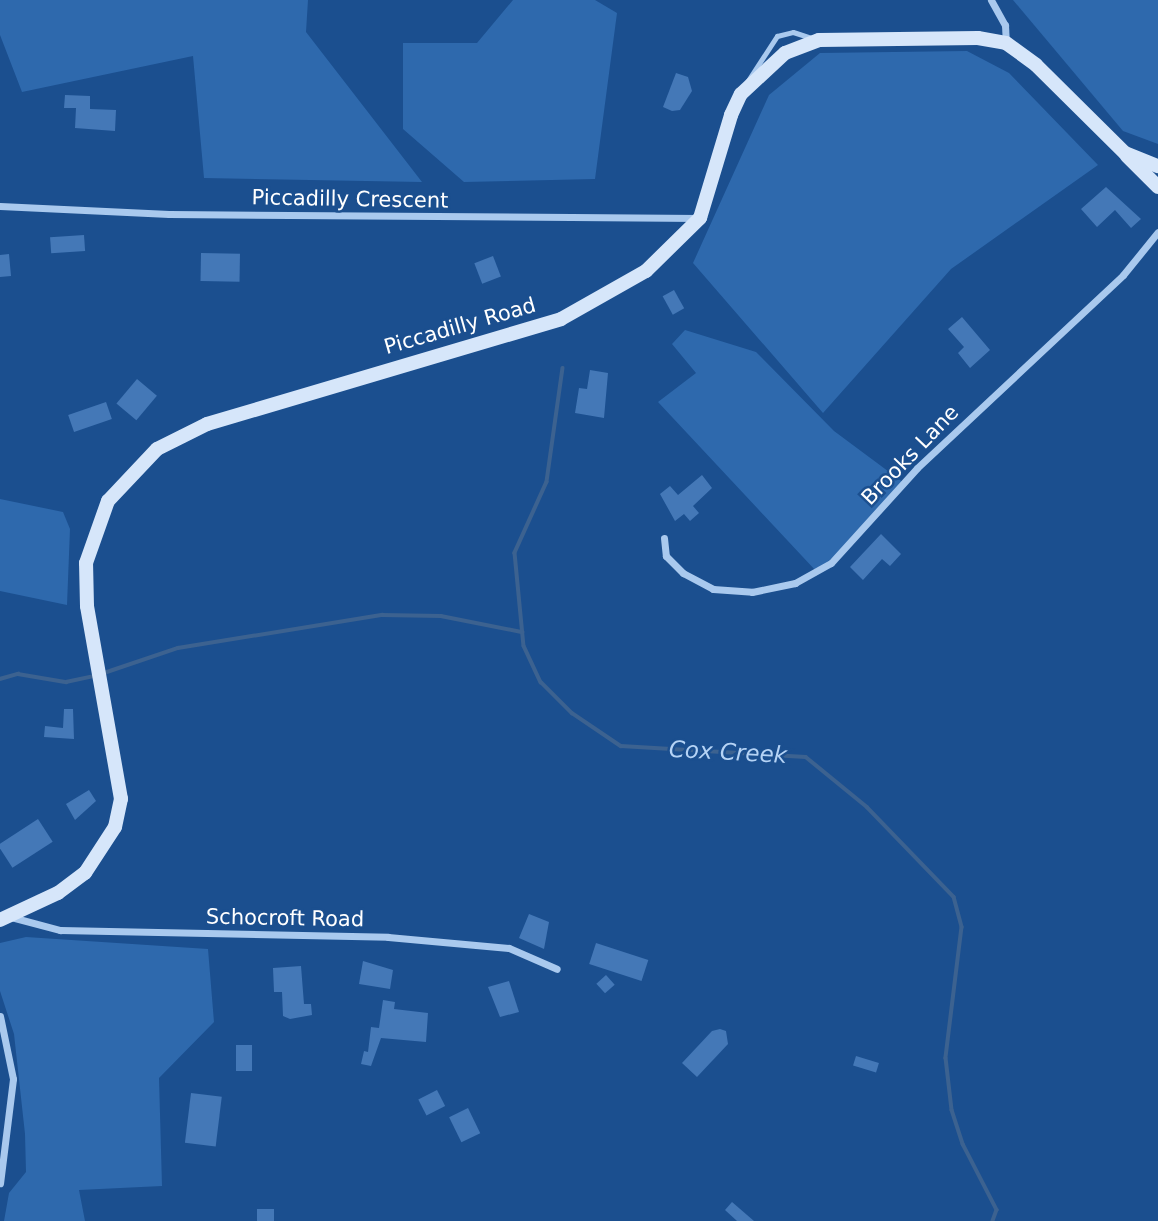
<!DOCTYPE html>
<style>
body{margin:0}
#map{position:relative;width:1158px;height:1221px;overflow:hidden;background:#1b4f8f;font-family:"DejaVu Sans",sans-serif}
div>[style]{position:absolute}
.green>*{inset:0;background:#2e69ad}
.stream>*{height:3.5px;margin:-1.75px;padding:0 1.75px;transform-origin:1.75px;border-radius:1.75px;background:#3c6290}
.building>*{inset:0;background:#4478b7;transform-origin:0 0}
.lane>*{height:5px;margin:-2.5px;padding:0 2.5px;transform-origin:2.5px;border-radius:2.5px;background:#a9c9ee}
.street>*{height:7px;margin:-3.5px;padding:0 3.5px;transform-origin:3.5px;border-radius:3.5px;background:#a9c9ee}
.secondary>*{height:14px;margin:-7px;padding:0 7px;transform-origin:7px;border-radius:7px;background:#d6e6fa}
span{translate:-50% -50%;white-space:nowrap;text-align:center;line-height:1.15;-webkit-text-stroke:5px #1b4f8f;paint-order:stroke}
.street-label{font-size:21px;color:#fff}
.water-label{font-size:23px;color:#b5d3f5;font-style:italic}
</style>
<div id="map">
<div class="green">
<i style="clip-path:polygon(0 0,308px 0,306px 32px,422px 182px,204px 178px,193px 56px,22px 92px,0 35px)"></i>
<i style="clip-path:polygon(513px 0,595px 0,617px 13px,595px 179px,464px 182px,403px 129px,403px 43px,477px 43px)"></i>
<i style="clip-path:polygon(1013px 0,1158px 0,1158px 144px,1123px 131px)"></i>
<i style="clip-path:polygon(967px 51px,1009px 73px,1098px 165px,951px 269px,823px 413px,693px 263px,769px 95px,820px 53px)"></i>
<i style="clip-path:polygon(685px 330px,756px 352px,834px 431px,904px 483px,856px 539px,816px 571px,658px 402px,696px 373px,672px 344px)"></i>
<i style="clip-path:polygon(0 499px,63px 512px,70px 529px,67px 605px,0 591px)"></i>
<i style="clip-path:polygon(26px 937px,208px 949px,214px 1022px,159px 1078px,162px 1186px,79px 1190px,85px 1221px,4px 1221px,9px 1193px,26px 1172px,25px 1134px,14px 1034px,0 991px,0 943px)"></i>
</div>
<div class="stream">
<i style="left:563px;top:368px;width:115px;rotate:98deg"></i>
<i style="left:547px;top:482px;width:78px;rotate:114.3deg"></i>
<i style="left:515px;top:553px;width:93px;rotate:84.5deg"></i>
<i style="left:524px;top:646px;width:40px;rotate:65deg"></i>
<i style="left:541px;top:682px;width:44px;rotate:45deg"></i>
<i style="left:572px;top:713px;width:59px;rotate:34deg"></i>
<i style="left:621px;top:746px;width:185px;rotate:3.4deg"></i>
<i style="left:806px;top:757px;width:79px;rotate:39.3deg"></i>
<i style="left:867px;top:807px;width:125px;rotate:46deg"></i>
<i style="left:954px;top:897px;width:31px;rotate:75deg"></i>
<i style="left:962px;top:927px;width:132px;rotate:97deg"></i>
<i style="left:946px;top:1058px;width:52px;rotate:83.4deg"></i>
<i style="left:952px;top:1110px;width:36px;rotate:72deg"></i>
<i style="left:963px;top:1144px;width:74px;rotate:62.7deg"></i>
<i style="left:997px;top:1210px;width:12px;rotate:110deg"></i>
<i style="left:101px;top:674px;width:81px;rotate:-18.7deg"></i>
<i style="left:178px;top:648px;width:207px;rotate:-9.2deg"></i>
<i style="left:382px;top:615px;width:59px;rotate:1deg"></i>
<i style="left:441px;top:616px;width:83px;rotate:11.2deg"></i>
<i style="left:0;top:679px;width:19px;rotate:-16deg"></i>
<i style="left:18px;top:674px;width:49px;rotate:9.5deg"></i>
<i style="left:66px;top:682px;width:29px;rotate:-12deg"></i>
</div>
<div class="building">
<i style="clip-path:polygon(676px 73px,688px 77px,692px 91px,680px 110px,672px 111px,663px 107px)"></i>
<i style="clip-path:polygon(65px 95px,90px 96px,90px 109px,116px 110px,115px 131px,75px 128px,76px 108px,64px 108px)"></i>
<i style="clip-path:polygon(1106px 187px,1141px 219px,1131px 228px,1115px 210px,1097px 227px,1081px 209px)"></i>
<i style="left:84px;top:235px;width:16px;height:34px;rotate:86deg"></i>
<i style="left:201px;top:253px;width:39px;height:28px;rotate:1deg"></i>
<i style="clip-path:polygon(9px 254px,11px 276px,0 277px,0 255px)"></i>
<i style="left:493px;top:256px;width:22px;height:20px;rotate:69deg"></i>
<i style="left:674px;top:290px;width:21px;height:13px;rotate:61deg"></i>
<i style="clip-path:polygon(962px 317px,990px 350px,970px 368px,958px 353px,964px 347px,948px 329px)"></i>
<i style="clip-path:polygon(590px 370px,608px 373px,604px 418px,575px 413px,579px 388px,587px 389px)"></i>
<i style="left:137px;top:379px;width:26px;height:32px;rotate:40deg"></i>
<i style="left:106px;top:402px;width:18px;height:40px;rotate:71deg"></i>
<i style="clip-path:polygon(702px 475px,712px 488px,693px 506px,699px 513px,690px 521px,684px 514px,675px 521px,660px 494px,670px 486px,678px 495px)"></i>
<i style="clip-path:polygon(881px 534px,901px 554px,890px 566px,882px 559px,863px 580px,850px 567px)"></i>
<i style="clip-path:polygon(64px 709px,73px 709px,74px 739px,44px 737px,45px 726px,63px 728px)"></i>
<i style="clip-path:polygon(89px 790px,96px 801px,75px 820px,66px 804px)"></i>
<i style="left:38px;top:819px;width:27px;height:48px;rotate:57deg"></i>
<i style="clip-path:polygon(529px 914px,549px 922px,544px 949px,519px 938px)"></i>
<i style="left:596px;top:943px;width:55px;height:22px;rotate:18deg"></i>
<i style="clip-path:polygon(363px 961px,393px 970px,390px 989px,359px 984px)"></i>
<i style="clip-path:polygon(301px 966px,304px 1004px,311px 1004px,312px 1015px,290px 1019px,283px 1016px,282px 992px,274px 992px,273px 968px)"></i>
<i style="left:606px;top:975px;width:13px;height:13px;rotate:48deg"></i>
<i style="clip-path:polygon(509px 981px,519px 1012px,500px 1017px,488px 987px)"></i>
<i style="clip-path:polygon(383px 1000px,395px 1002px,394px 1009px,428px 1013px,426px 1042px,381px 1038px,371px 1066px,361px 1064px,364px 1051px,368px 1052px,371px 1027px,379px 1028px)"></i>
<i style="clip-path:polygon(720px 1029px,726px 1031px,728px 1044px,697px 1077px,682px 1063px,712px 1031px)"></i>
<i style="left:236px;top:1045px;width:16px;height:26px"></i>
<i style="left:856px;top:1056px;width:24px;height:10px;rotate:17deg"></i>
<i style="left:437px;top:1090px;width:18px;height:21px;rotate:63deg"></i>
<i style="left:191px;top:1093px;width:31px;height:50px;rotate:7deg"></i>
<i style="left:468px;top:1108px;width:28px;height:21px;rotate:64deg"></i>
<i style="clip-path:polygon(732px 1202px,754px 1221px,737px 1221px,725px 1210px)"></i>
<i style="left:257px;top:1209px;width:17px;height:12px"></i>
</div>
<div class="lane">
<i style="left:747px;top:82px;width:55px;rotate:-56.9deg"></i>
<i style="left:777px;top:36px;width:16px;rotate:-14deg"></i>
<i style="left:793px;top:32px;width:23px;rotate:18deg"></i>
</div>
<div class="street">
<i style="left:991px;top:0;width:29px;rotate:61deg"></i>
<i style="left:1005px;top:25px;width:18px;rotate:87deg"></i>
<i style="left:0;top:206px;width:169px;rotate:2.7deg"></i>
<i style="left:169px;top:214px;width:530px;rotate:0.43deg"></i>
<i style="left:664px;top:538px;width:18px;rotate:84deg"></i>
<i style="left:666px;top:556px;width:24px;rotate:45deg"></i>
<i style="left:683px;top:573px;width:34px;rotate:28deg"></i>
<i style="left:713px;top:589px;width:39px;rotate:4deg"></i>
<i style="left:752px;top:592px;width:44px;rotate:-11.8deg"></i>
<i style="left:795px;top:583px;width:41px;rotate:-29.1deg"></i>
<i style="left:831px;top:563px;width:128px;rotate:-47.8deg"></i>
<i style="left:917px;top:468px;width:282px;rotate:-43.1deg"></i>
<i style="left:1123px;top:275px;width:55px;rotate:-50.9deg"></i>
<i style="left:11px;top:917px;width:51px;rotate:14.9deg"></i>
<i style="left:60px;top:930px;width:328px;rotate:1.2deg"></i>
<i style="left:388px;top:937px;width:121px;rotate:5.2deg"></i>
<i style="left:509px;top:948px;width:52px;rotate:23.6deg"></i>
<i style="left:0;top:1016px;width:64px;rotate:78.3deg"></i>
<i style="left:13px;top:1079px;width:105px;rotate:97.1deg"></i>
</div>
<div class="secondary">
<i style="left:1127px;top:156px;width:44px;rotate:45deg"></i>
<i style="left:0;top:920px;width:64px;rotate:-25deg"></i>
<i style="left:58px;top:893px;width:34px;rotate:-37deg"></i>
<i style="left:85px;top:873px;width:55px;rotate:-56.9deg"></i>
<i style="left:115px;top:827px;width:29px;rotate:-78deg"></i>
<i style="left:121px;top:799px;width:196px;rotate:-100deg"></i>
<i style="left:87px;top:606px;width:43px;rotate:-91.3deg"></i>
<i style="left:86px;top:563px;width:66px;rotate:-70.5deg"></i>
<i style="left:108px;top:501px;width:71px;rotate:-46.7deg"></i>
<i style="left:157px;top:449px;width:56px;rotate:-26.6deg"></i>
<i style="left:207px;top:424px;width:369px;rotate:-16.5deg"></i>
<i style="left:561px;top:319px;width:98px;rotate:-29.5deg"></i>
<i style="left:646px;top:271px;width:76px;rotate:-44.5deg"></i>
<i style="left:700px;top:218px;width:108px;rotate:-73.2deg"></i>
<i style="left:731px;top:115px;width:23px;rotate:-65deg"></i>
<i style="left:741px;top:94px;width:60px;rotate:-43deg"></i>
<i style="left:785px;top:53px;width:36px;rotate:-21deg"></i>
<i style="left:819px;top:40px;width:159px;rotate:-0.7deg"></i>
<i style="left:978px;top:38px;width:28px;rotate:10deg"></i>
<i style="left:1006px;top:43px;width:37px;rotate:36deg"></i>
<i style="left:1036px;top:65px;width:125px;rotate:44.7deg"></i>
<i style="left:1125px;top:153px;width:35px;rotate:22deg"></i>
</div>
<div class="street-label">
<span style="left:350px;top:199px;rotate:1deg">Piccadilly Crescent</span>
<span style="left:460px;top:326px;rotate:-16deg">Piccadilly Road</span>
<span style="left:910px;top:455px;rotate:-46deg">Brooks Lane</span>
<span style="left:285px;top:918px;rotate:1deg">Schocroft Road</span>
</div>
<div class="water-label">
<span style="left:728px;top:752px;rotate:3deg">Cox Creek</span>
</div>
</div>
